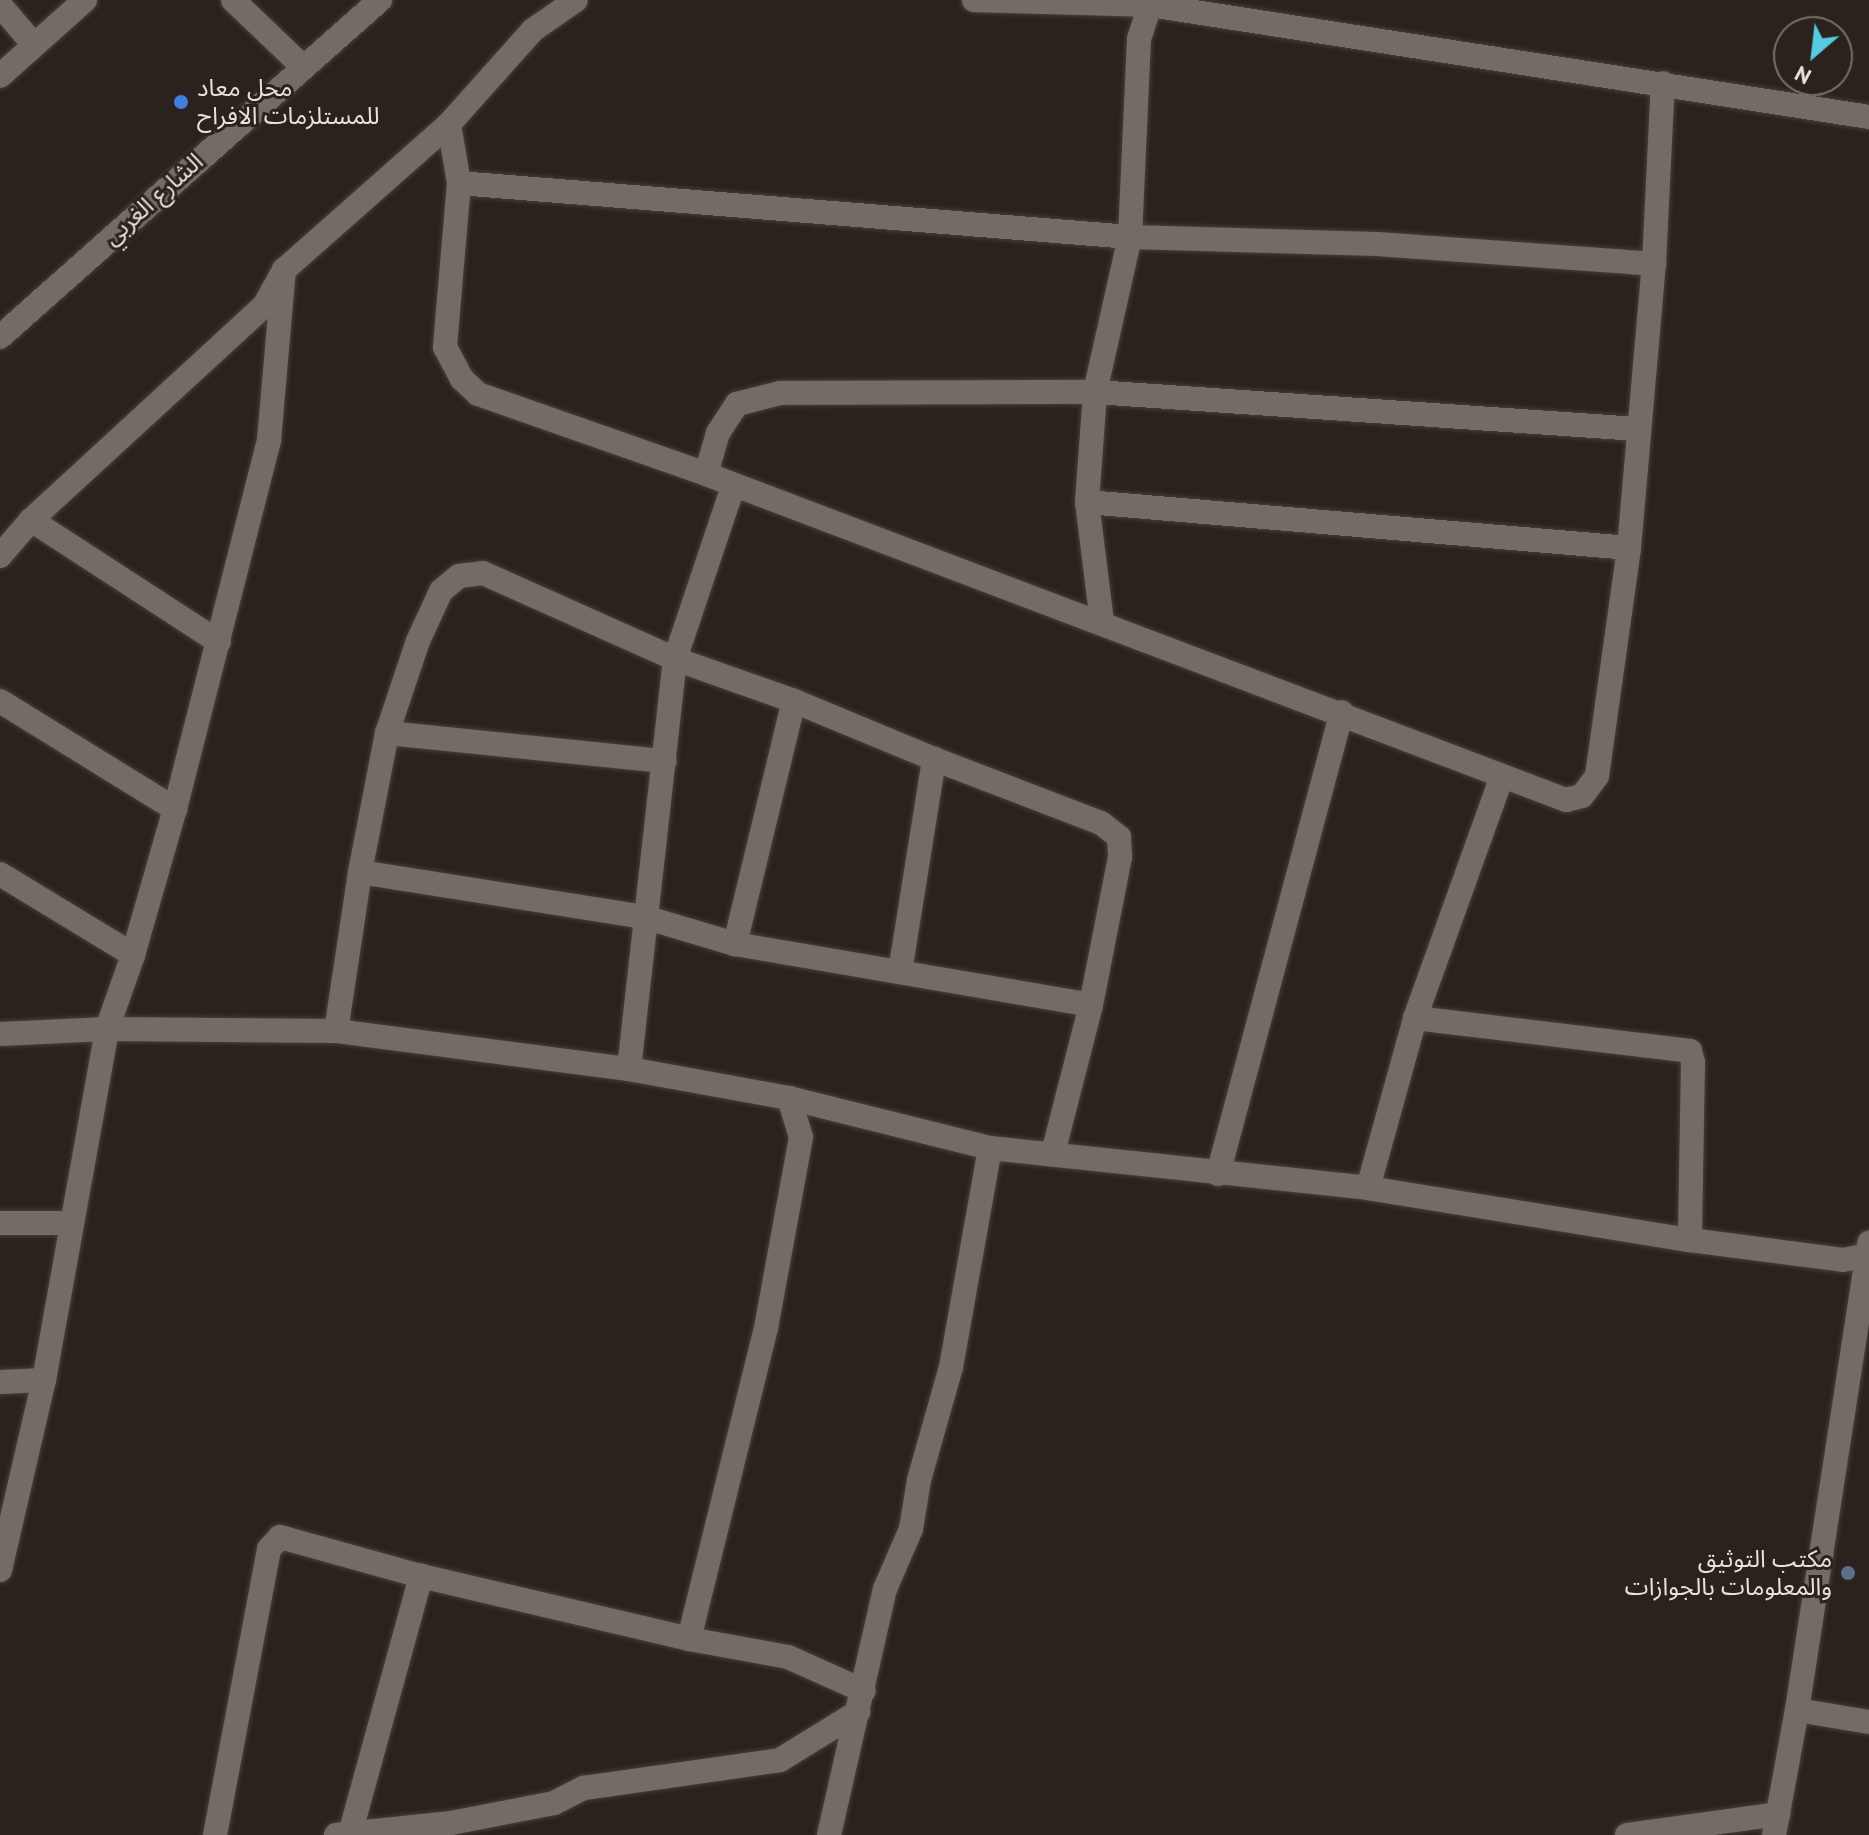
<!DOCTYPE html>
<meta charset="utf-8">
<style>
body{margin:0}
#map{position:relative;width:1869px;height:1835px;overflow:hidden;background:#2b221d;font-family:"PT Sans","Noto Sans Arabic",sans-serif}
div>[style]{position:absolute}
.roads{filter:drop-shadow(0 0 2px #463f3b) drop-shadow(0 0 2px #463f3b)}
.street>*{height:24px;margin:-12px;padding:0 12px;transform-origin:12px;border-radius:12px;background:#756b65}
.secondary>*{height:24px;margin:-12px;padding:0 12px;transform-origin:12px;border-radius:12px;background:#756b65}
.dots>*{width:22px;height:22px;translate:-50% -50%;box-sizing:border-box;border:4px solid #2b221d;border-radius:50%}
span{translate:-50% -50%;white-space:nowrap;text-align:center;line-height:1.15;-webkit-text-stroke:6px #2b221d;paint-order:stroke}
.poi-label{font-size:24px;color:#e8e2df}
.left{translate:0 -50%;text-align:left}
.right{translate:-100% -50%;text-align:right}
.street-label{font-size:24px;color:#e8e2df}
.north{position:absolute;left:1773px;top:16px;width:80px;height:80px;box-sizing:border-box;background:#2b221d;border:2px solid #776f6b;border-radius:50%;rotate:208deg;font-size:22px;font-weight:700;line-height:32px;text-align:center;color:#e8e2df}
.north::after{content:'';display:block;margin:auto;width:28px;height:36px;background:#55cae0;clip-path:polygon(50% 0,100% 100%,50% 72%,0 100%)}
</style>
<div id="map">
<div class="roads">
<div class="street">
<i style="left:233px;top:0;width:95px;rotate:43.7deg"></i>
<i style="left:974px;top:0;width:176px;rotate:1.6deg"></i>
<i style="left:1150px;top:5px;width:728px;rotate:8.85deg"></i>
<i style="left:0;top:5px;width:52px;rotate:49.6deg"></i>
<i style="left:0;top:76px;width:114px;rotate:-41.8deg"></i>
<i style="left:449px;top:124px;width:60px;rotate:80.4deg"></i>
<i style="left:459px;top:183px;width:165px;rotate:94.9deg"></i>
<i style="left:445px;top:347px;width:36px;rotate:62deg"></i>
<i style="left:462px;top:379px;width:22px;rotate:43deg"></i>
<i style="left:478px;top:394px;width:242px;rotate:19.3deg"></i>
<i style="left:706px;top:474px;width:920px;rotate:20.76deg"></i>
<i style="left:1566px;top:800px;width:16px;rotate:-14deg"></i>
<i style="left:1582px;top:796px;width:25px;rotate:-53deg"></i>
<i style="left:1597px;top:776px;width:230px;rotate:-82deg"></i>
<i style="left:1629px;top:548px;width:285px;rotate:-85deg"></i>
<i style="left:1654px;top:264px;width:181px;rotate:-87.2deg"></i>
<i style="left:459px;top:183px;width:673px;rotate:4.6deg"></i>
<i style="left:1130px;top:237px;width:247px;rotate:1.6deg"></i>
<i style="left:1377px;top:244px;width:278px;rotate:4.1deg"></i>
<i style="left:706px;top:474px;width:43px;rotate:-73.7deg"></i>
<i style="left:718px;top:433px;width:35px;rotate:-57deg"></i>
<i style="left:737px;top:404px;width:44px;rotate:-14.3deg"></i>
<i style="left:780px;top:393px;width:315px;rotate:-0.2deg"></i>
<i style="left:1095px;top:392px;width:544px;rotate:3.9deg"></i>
<i style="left:1087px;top:502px;width:544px;rotate:4.85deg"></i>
<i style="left:31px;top:520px;width:224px;rotate:33deg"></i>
<i style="left:0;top:556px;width:48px;rotate:-49.3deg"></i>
<i style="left:31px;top:520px;width:316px;rotate:-42.6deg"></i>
<i style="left:264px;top:306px;width:41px;rotate:-60.9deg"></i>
<i style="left:284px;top:270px;width:220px;rotate:-41.5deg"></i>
<i style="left:449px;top:124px;width:126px;rotate:-48.2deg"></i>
<i style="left:533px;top:30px;width:52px;rotate:-34.9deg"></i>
<i style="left:1102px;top:622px;width:121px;rotate:-97.1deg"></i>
<i style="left:1087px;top:502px;width:110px;rotate:-85.8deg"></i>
<i style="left:1095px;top:392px;width:159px;rotate:-77.3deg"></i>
<i style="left:1130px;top:237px;width:198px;rotate:-87.4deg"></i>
<i style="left:1139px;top:39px;width:36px;rotate:-72deg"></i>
<i style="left:0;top:701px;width:206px;rotate:31.7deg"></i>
<i style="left:387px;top:733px;width:279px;rotate:5.8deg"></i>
<i style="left:360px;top:872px;width:288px;rotate:9deg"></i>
<i style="left:644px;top:917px;width:95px;rotate:16.5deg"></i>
<i style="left:735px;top:944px;width:361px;rotate:9.7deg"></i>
<i style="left:0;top:874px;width:156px;rotate:31.3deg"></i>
<i style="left:133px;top:955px;width:152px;rotate:-74deg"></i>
<i style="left:175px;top:809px;width:381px;rotate:-75.7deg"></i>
<i style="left:269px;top:440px;width:171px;rotate:-85deg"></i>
<i style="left:735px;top:944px;width:250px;rotate:-76.4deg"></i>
<i style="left:900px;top:972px;width:216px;rotate:-80.9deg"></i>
<i style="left:1415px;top:1018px;width:277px;rotate:6.8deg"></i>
<i style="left:1690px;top:1051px;width:11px;rotate:75deg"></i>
<i style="left:1693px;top:1062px;width:178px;rotate:91deg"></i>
<i style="left:336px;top:1031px;width:161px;rotate:-81.4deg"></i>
<i style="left:360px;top:872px;width:142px;rotate:-79deg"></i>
<i style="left:387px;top:733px;width:97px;rotate:-71.4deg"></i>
<i style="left:418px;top:641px;width:55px;rotate:-65.3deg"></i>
<i style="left:441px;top:591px;width:23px;rotate:-40deg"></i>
<i style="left:459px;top:576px;width:24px;rotate:-7deg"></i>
<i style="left:483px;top:573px;width:210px;rotate:24.1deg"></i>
<i style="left:675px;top:659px;width:126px;rotate:19.4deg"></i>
<i style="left:794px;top:701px;width:152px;rotate:22.5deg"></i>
<i style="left:934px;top:759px;width:179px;rotate:21deg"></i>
<i style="left:1101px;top:823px;width:23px;rotate:38deg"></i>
<i style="left:1119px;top:837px;width:20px;rotate:87deg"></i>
<i style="left:1120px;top:857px;width:151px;rotate:101.1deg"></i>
<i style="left:1091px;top:1005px;width:153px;rotate:104.4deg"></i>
<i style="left:0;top:1034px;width:107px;rotate:-2.7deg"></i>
<i style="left:107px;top:1029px;width:229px;rotate:0.5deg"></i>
<i style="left:336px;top:1031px;width:295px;rotate:7.4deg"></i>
<i style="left:629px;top:1069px;width:163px;rotate:10.3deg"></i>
<i style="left:789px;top:1098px;width:207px;rotate:14deg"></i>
<i style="left:990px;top:1148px;width:380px;rotate:6deg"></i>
<i style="left:1368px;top:1188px;width:326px;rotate:9.2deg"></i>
<i style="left:1690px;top:1240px;width:154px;rotate:7.4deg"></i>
<i style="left:1843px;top:1260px;width:26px;rotate:-11deg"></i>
<i style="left:629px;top:1069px;width:413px;rotate:-83.6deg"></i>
<i style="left:675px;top:659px;width:182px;rotate:-71.4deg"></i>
<i style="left:1218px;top:1174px;width:478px;rotate:-75deg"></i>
<i style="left:1368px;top:1188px;width:176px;rotate:-74.5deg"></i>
<i style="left:1415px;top:1018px;width:257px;rotate:-70.2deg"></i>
<i style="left:0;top:1223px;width:72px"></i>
<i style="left:0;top:1382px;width:44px;rotate:-2.6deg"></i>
<i style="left:0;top:1570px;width:195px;rotate:-77deg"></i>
<i style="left:44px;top:1380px;width:357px;rotate:-79.8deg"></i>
<i style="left:107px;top:1029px;width:78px;rotate:-70.6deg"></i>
<i style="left:689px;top:1639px;width:320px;rotate:-76.1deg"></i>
<i style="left:766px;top:1328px;width:194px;rotate:-79.6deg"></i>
<i style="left:801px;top:1137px;width:41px;rotate:-107.1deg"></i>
<i style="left:1797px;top:1710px;width:73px;rotate:9.5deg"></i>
<i style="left:350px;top:1834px;width:268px;rotate:-74.6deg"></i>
<i style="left:215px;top:1835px;width:291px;rotate:-79.3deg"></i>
<i style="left:269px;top:1549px;width:16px;rotate:-47deg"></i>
<i style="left:280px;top:1537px;width:146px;rotate:15.5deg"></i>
<i style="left:421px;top:1576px;width:275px;rotate:13.2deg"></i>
<i style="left:689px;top:1639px;width:101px;rotate:10.3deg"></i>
<i style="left:788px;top:1657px;width:83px;rotate:24.1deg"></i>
<i style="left:336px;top:1835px;width:116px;rotate:-6deg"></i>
<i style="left:451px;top:1823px;width:105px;rotate:-11deg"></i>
<i style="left:554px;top:1803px;width:34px;rotate:-27deg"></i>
<i style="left:584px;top:1788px;width:198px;rotate:-8.1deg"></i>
<i style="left:780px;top:1760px;width:92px;rotate:-31.6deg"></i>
<i style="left:829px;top:1835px;width:252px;rotate:-77.2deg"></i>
<i style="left:885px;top:1589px;width:65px;rotate:-66.6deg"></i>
<i style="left:911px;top:1529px;width:50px;rotate:-80.7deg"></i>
<i style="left:919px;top:1480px;width:117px;rotate:-74.2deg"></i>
<i style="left:951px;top:1367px;width:222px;rotate:-79.9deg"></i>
<i style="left:1627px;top:1835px;width:153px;rotate:-7.9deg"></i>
<i style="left:1774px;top:1835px;width:127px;rotate:-79.6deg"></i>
<i style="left:1797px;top:1710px;width:473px;rotate:-81.2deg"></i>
</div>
<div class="secondary">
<i style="left:0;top:337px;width:508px;rotate:-41.57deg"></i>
</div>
</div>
<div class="dots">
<i style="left:181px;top:102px;background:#3f7fe0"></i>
<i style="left:1848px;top:1573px;background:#5c6f8a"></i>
</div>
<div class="poi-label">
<span class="left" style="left:197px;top:102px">محل معاد<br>للمستلزمات الافراح</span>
<span class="right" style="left:1832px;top:1573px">مكتب التوثيق<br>والمعلومات بالجوازات</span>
</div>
<div class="street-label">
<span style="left:153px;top:199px;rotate:-42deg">الشارع الغربي</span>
</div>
<div class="north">N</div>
</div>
